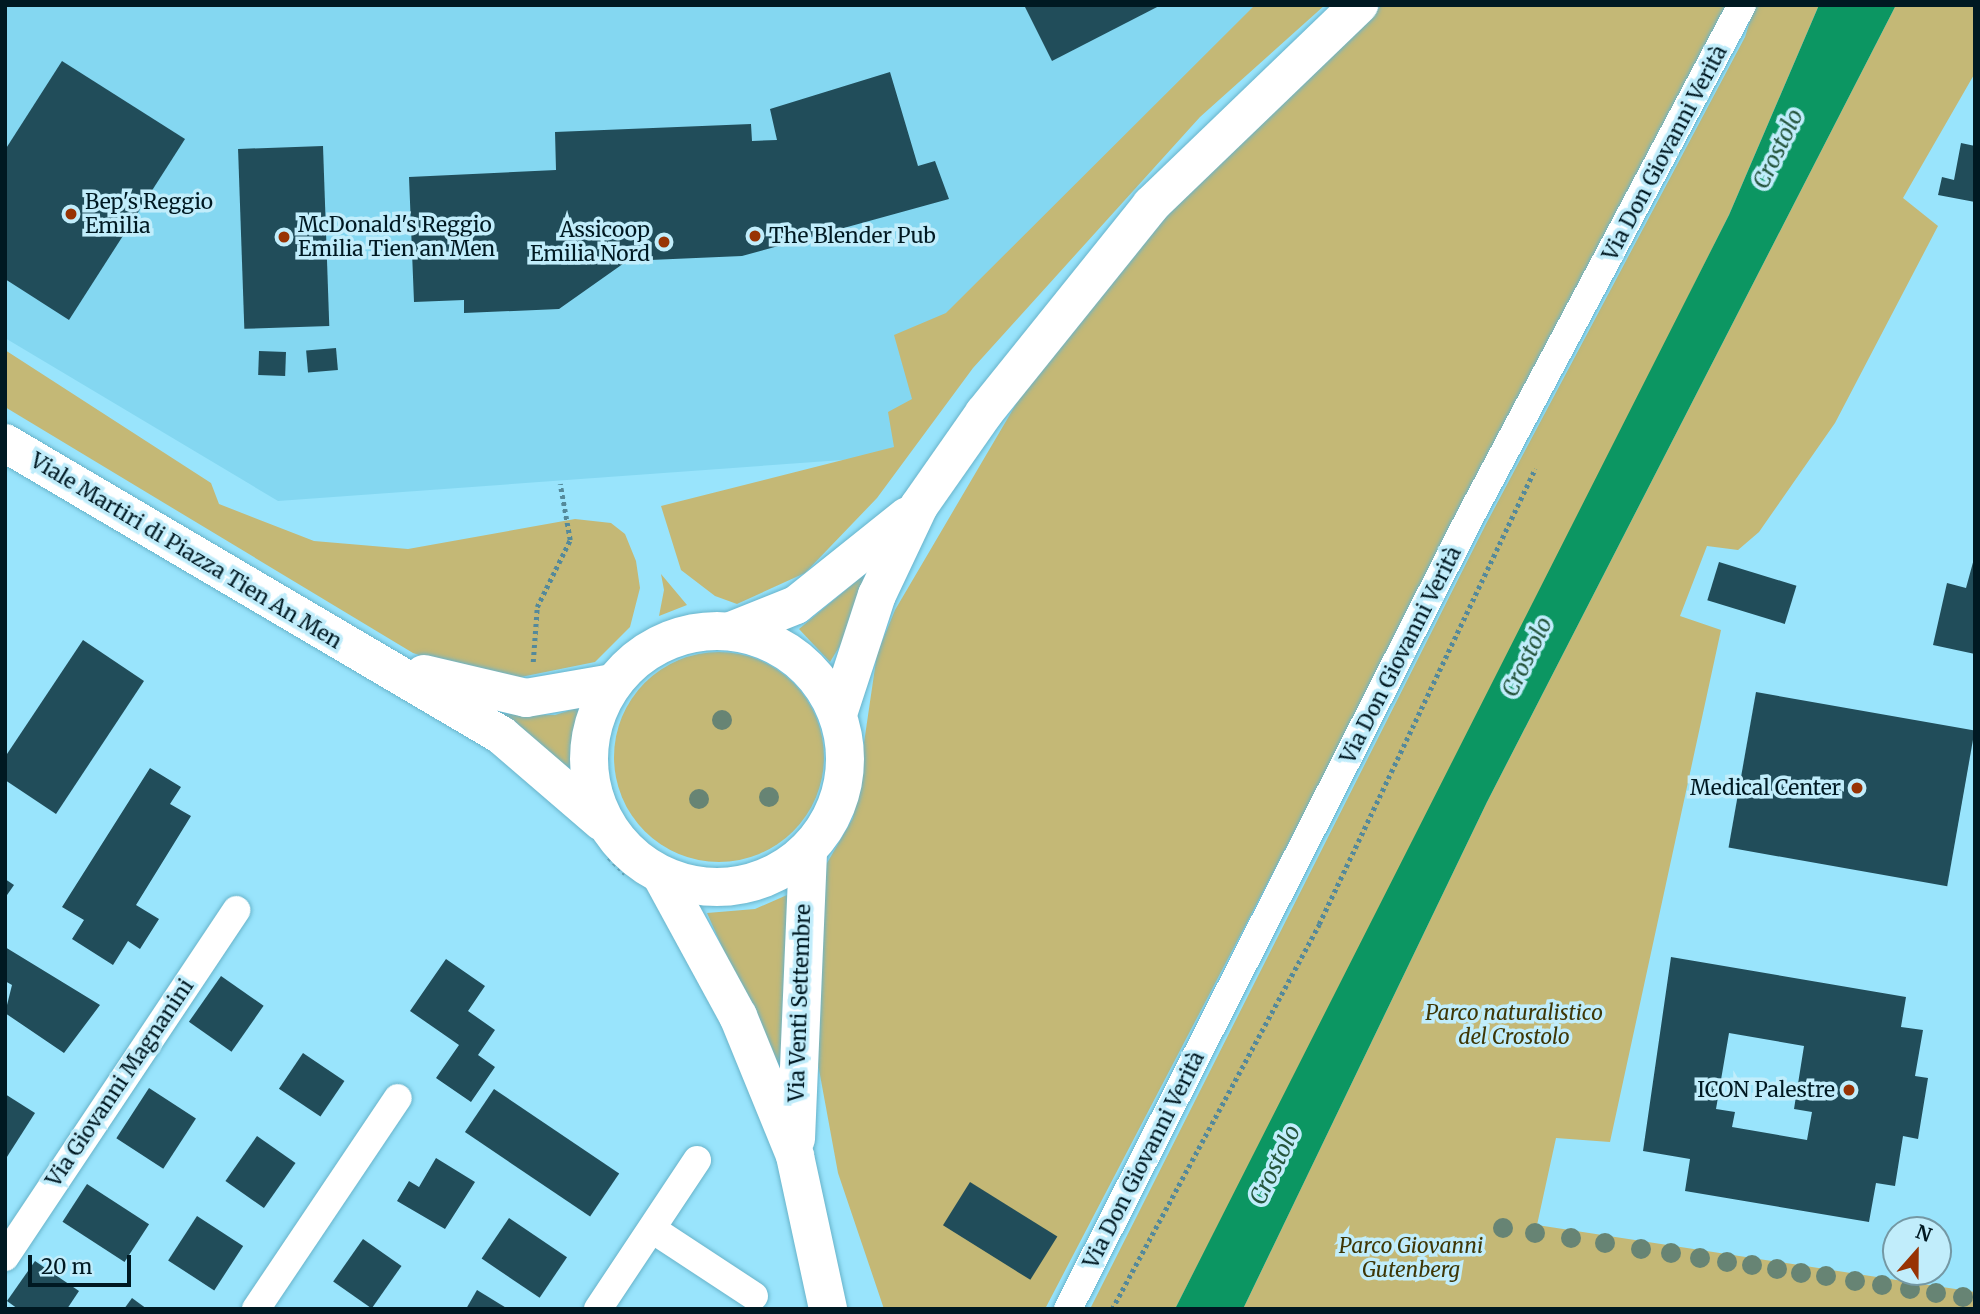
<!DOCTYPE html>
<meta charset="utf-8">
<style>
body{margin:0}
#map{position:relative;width:1980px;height:1314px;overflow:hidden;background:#99e4fc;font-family:Merriweather,serif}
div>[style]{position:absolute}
.built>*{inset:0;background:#84d7f1}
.green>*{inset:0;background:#c4b876}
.round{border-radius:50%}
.water>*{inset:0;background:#0c9662}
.building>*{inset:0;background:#214d5a;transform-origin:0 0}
.path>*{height:4.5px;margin-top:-2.25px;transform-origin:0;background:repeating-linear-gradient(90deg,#54899a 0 3.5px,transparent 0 7px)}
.roads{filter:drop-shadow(0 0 2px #68b3ca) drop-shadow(0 0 2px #68b3ca)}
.street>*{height:28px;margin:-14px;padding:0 14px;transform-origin:14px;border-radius:14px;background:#fff}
.secondary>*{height:38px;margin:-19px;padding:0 19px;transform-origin:19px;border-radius:19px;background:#fff}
.primary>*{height:38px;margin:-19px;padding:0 19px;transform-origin:19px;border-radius:19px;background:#fff}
.primary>.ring{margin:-19px;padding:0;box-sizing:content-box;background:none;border:38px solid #fff;border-radius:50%}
.highway>*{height:38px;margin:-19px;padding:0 19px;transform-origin:19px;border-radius:19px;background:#fff}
.trees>*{width:20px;height:20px;margin:-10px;border-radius:50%;background:#678474}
.dots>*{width:19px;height:19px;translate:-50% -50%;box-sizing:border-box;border:4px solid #c1edfb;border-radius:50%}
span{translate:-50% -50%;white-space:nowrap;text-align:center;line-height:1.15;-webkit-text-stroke:7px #c1edfb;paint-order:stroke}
.street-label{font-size:21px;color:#001922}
.poi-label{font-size:21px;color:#001922}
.left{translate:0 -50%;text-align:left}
.right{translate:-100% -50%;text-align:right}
.park-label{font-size:21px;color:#3e3605;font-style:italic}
.water-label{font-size:23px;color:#26553d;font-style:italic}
.frame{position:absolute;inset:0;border:7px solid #001922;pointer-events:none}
.north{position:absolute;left:1882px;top:1216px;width:70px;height:70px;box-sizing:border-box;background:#c1edfb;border:2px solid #7498a4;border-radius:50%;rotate:21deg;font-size:19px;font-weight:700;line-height:28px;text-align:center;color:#001922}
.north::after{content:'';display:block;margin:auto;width:24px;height:32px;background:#983304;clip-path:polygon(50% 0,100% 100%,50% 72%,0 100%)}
.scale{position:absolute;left:28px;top:1255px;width:103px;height:32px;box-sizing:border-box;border:4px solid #001922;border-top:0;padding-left:9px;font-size:21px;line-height:24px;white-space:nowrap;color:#001922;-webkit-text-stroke:5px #c1edfb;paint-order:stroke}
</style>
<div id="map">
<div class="built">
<i style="clip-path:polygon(5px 5px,1284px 5px,1058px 214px,898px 456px,278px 501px,5px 338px)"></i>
</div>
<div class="green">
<i style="clip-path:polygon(1255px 5px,1325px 5px,1200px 117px,973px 368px,877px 498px,805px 573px,737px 604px,715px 596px,681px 570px,661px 506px,894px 447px,888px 412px,912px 399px,894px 335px,946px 313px)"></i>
<i style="clip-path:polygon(1382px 5px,1726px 5px,1045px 1309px,884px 1309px,838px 1173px,818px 1064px,823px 870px,853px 818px,877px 654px,895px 610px,1049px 348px,1182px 199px)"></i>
<i style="clip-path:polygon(1755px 5px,1819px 5px,1729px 215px,1441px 791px,1175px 1309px,1090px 1309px,1486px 524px,1745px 37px)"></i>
<i style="clip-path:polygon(1896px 5px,1975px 5px,1975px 73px,1903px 198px,1938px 226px,1835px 423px,1759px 532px,1738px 550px,1707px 546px,1680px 616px,1721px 630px,1610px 1142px,1556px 1138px,1537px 1225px,1975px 1292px,1975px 1309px,1243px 1309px,1487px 802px)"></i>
<i style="clip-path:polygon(5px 350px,211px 483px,219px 504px,314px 541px,408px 549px,575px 519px,611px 523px,625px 534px,636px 561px,640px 588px,630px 627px,595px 662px,516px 678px,478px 675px,413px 653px,5px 407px)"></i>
<i style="clip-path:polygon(877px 564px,852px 626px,830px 662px,799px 629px)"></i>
<i style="clip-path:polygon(661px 574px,687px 605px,659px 616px,664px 590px)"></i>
<i class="round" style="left:614px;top:652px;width:210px;height:210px"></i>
<i style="clip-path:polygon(587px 705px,576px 747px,579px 778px,503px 714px,555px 715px)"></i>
<i style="clip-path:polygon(787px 895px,792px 1104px,707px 913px,755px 909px)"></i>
</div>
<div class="water">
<i style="clip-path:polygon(1819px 5px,1896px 5px,1487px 802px,1243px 1309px,1175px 1309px,1729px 215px)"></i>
</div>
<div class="building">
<i style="clip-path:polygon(1024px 5px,1161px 5px,1052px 61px)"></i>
<i style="clip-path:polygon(62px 61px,185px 139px,69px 320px,5px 279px,5px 150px)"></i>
<i style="clip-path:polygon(890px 72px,918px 166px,935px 161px,949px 199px,742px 256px,627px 261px,559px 309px,464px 313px,464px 300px,414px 302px,409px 177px,556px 170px,555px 132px,751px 124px,752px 141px,777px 140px,770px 109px)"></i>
<i style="clip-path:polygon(1961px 143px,1975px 146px,1975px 202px,1938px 195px,1942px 177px,1954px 180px)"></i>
<i style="left:323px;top:146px;width:180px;height:85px;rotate:88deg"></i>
<i style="left:336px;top:348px;width:22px;height:30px;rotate:85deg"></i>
<i style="left:259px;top:351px;width:27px;height:24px;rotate:2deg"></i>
<i style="clip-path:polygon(1975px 555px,1975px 654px,1933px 645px,1947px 583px,1966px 588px)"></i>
<i style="left:1719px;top:562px;width:81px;height:40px;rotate:17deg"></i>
<i style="clip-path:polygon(83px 640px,144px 681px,56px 814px,5px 780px,5px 757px)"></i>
<i style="left:1756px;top:692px;width:222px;height:158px;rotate:10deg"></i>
<i style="clip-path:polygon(150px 768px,181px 787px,170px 804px,191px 816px,136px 905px,159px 919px,140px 949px,128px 941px,113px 965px,72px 939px,84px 920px,62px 907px)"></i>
<i style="clip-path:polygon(5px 879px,14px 885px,5px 898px)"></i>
<i style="clip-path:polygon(5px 947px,100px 1005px,64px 1053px,5px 1013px,12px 985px,5px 981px)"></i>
<i style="clip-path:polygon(evenodd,1671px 957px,1906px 997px,1901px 1027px,1923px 1030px,1915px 1076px,1928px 1078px,1918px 1139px,1903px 1136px,1895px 1186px,1876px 1183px,1869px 1222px,1685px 1191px,1690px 1159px,1643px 1151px,1671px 957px,1729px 1033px,1804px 1046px,1794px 1109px,1812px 1112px,1807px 1140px,1732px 1127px,1735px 1112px,1716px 1109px,1729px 1033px)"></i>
<i style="clip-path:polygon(446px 959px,485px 986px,468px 1011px,495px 1030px,478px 1055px,495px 1067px,471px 1102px,436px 1078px,459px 1045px,410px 1011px)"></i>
<i style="left:221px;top:976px;width:52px;height:56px;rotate:35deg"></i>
<i style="left:303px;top:1053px;width:50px;height:43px;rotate:34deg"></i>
<i style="left:149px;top:1088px;width:56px;height:60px;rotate:33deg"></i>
<i style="left:494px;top:1089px;width:151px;height:52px;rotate:34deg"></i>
<i style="clip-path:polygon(5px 1094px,35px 1113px,5px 1160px)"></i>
<i style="left:257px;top:1136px;width:47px;height:55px;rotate:35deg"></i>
<i style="clip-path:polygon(436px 1158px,475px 1182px,445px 1229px,397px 1201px,409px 1181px,419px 1187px)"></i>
<i style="left:970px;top:1182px;width:103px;height:51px;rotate:32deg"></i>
<i style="left:87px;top:1184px;width:74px;height:45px;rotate:33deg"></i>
<i style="left:197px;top:1216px;width:55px;height:53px;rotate:33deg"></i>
<i style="left:509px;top:1218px;width:70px;height:49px;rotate:34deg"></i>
<i style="left:363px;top:1239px;width:47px;height:52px;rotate:35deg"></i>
<i style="clip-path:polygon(35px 1261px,79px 1291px,67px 1309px,18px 1309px,7px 1301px)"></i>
<i style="clip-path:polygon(477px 1290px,508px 1309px,466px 1309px)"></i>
<i style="clip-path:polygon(132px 1298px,147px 1309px,124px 1309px)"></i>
</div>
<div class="path">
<i style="left:533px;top:662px;width:55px;rotate:-85.8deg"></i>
<i style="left:537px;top:607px;width:75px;rotate:-63.8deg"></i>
<i style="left:570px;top:540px;width:57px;rotate:-100.1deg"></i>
<i style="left:609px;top:857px;width:23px;rotate:45deg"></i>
<i style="left:1112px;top:1309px;width:437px;rotate:-61.7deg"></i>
<i style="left:1319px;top:924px;width:504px;rotate:-64.61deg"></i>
</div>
<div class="roads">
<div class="street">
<i style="left:652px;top:1229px;width:122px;rotate:33.3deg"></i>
<i style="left:5px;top:1257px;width:417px;rotate:-56.3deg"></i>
<i style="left:256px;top:1309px;width:254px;rotate:-56.1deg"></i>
<i style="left:598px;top:1309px;width:179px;rotate:-56.4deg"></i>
<i style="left:1068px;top:1309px;width:890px;rotate:-63.09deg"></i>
<i style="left:1471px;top:515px;width:578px;rotate:-62.02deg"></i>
</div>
<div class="secondary">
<i style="left:661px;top:875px;width:161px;rotate:61.4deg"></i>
<i style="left:738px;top:1016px;width:151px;rotate:67.8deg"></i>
<i style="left:795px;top:1156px;width:157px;rotate:77.8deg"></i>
<i style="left:796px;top:1139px;width:288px;rotate:-87.6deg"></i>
</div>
<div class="primary">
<i style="left:5px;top:443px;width:576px;rotate:30.49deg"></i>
<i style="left:501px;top:735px;width:133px;rotate:40.7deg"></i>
<i class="ring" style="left:589px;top:631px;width:218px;height:218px"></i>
<i style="left:424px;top:674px;width:105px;rotate:13.2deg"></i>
<i style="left:526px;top:698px;width:88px;rotate:-9.8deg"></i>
</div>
<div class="highway">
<i style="left:731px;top:631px;width:70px;rotate:-21.8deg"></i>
<i style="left:796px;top:605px;width:142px;rotate:-38.7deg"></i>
<i style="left:838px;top:714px;width:125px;rotate:-71.9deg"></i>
<i style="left:877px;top:595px;width:98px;rotate:-64.7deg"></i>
<i style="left:919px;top:506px;width:113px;rotate:-55deg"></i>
<i style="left:984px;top:413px;width:267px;rotate:-51.2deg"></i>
<i style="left:1151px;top:205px;width:289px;rotate:-43.9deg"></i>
</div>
</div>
<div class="trees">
<i style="left:722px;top:720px"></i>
<i style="left:769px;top:797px"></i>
<i style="left:699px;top:799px"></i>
<i style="left:1503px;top:1228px"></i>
<i style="left:1535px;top:1233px"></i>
<i style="left:1571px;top:1238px"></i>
<i style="left:1605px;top:1243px"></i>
<i style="left:1641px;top:1249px"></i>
<i style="left:1671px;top:1253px"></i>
<i style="left:1700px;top:1258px"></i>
<i style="left:1727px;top:1262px"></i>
<i style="left:1752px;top:1265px"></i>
<i style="left:1777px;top:1269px"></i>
<i style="left:1801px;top:1273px"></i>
<i style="left:1826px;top:1276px"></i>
<i style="left:1855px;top:1281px"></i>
<i style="left:1882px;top:1285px"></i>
<i style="left:1910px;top:1289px"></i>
<i style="left:1936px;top:1293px"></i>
<i style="left:1963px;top:1297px"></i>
</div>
<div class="dots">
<i style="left:71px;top:214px;background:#983304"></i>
<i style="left:755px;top:236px;background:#983304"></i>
<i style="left:284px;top:237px;background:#983304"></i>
<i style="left:664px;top:242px;background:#983304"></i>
<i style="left:1857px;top:788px;background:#983304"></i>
<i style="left:1849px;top:1090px;background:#983304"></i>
</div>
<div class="street-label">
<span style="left:1665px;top:153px;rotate:-62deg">Via Don Giovanni Verità</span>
<span style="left:186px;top:551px;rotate:31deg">Viale Martiri di Piazza Tien An Men</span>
<span style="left:1401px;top:655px;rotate:-63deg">Via Don Giovanni Verità</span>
<span style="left:800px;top:1003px;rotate:-88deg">Via Venti Settembre</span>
<span style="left:120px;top:1083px;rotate:-56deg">Via Giovanni Magnanini</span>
<span style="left:1144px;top:1160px;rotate:-63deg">Via Don Giovanni Verità</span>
</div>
<div class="poi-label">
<span class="left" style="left:85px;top:214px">Bep's Reggio<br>Emilia</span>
<span class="left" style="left:298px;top:237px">McDonald's Reggio<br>Emilia Tien an Men</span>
<span class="right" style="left:650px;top:242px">Assicoop<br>Emilia Nord</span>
<span class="left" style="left:769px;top:236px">The Blender Pub</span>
<span class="right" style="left:1841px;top:788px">Medical Center</span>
<span class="right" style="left:1835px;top:1090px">ICON Palestre</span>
</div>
<div class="park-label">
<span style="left:1514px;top:1025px">Parco naturalistico<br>del Crostolo</span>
<span style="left:1411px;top:1258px">Parco Giovanni<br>Gutenberg</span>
</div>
<div class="water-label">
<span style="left:1778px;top:149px;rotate:-64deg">Crostolo</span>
<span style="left:1527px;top:657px;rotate:-64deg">Crostolo</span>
<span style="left:1275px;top:1165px;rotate:-64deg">Crostolo</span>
</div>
<div class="frame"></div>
<div class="north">N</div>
<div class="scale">20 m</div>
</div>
